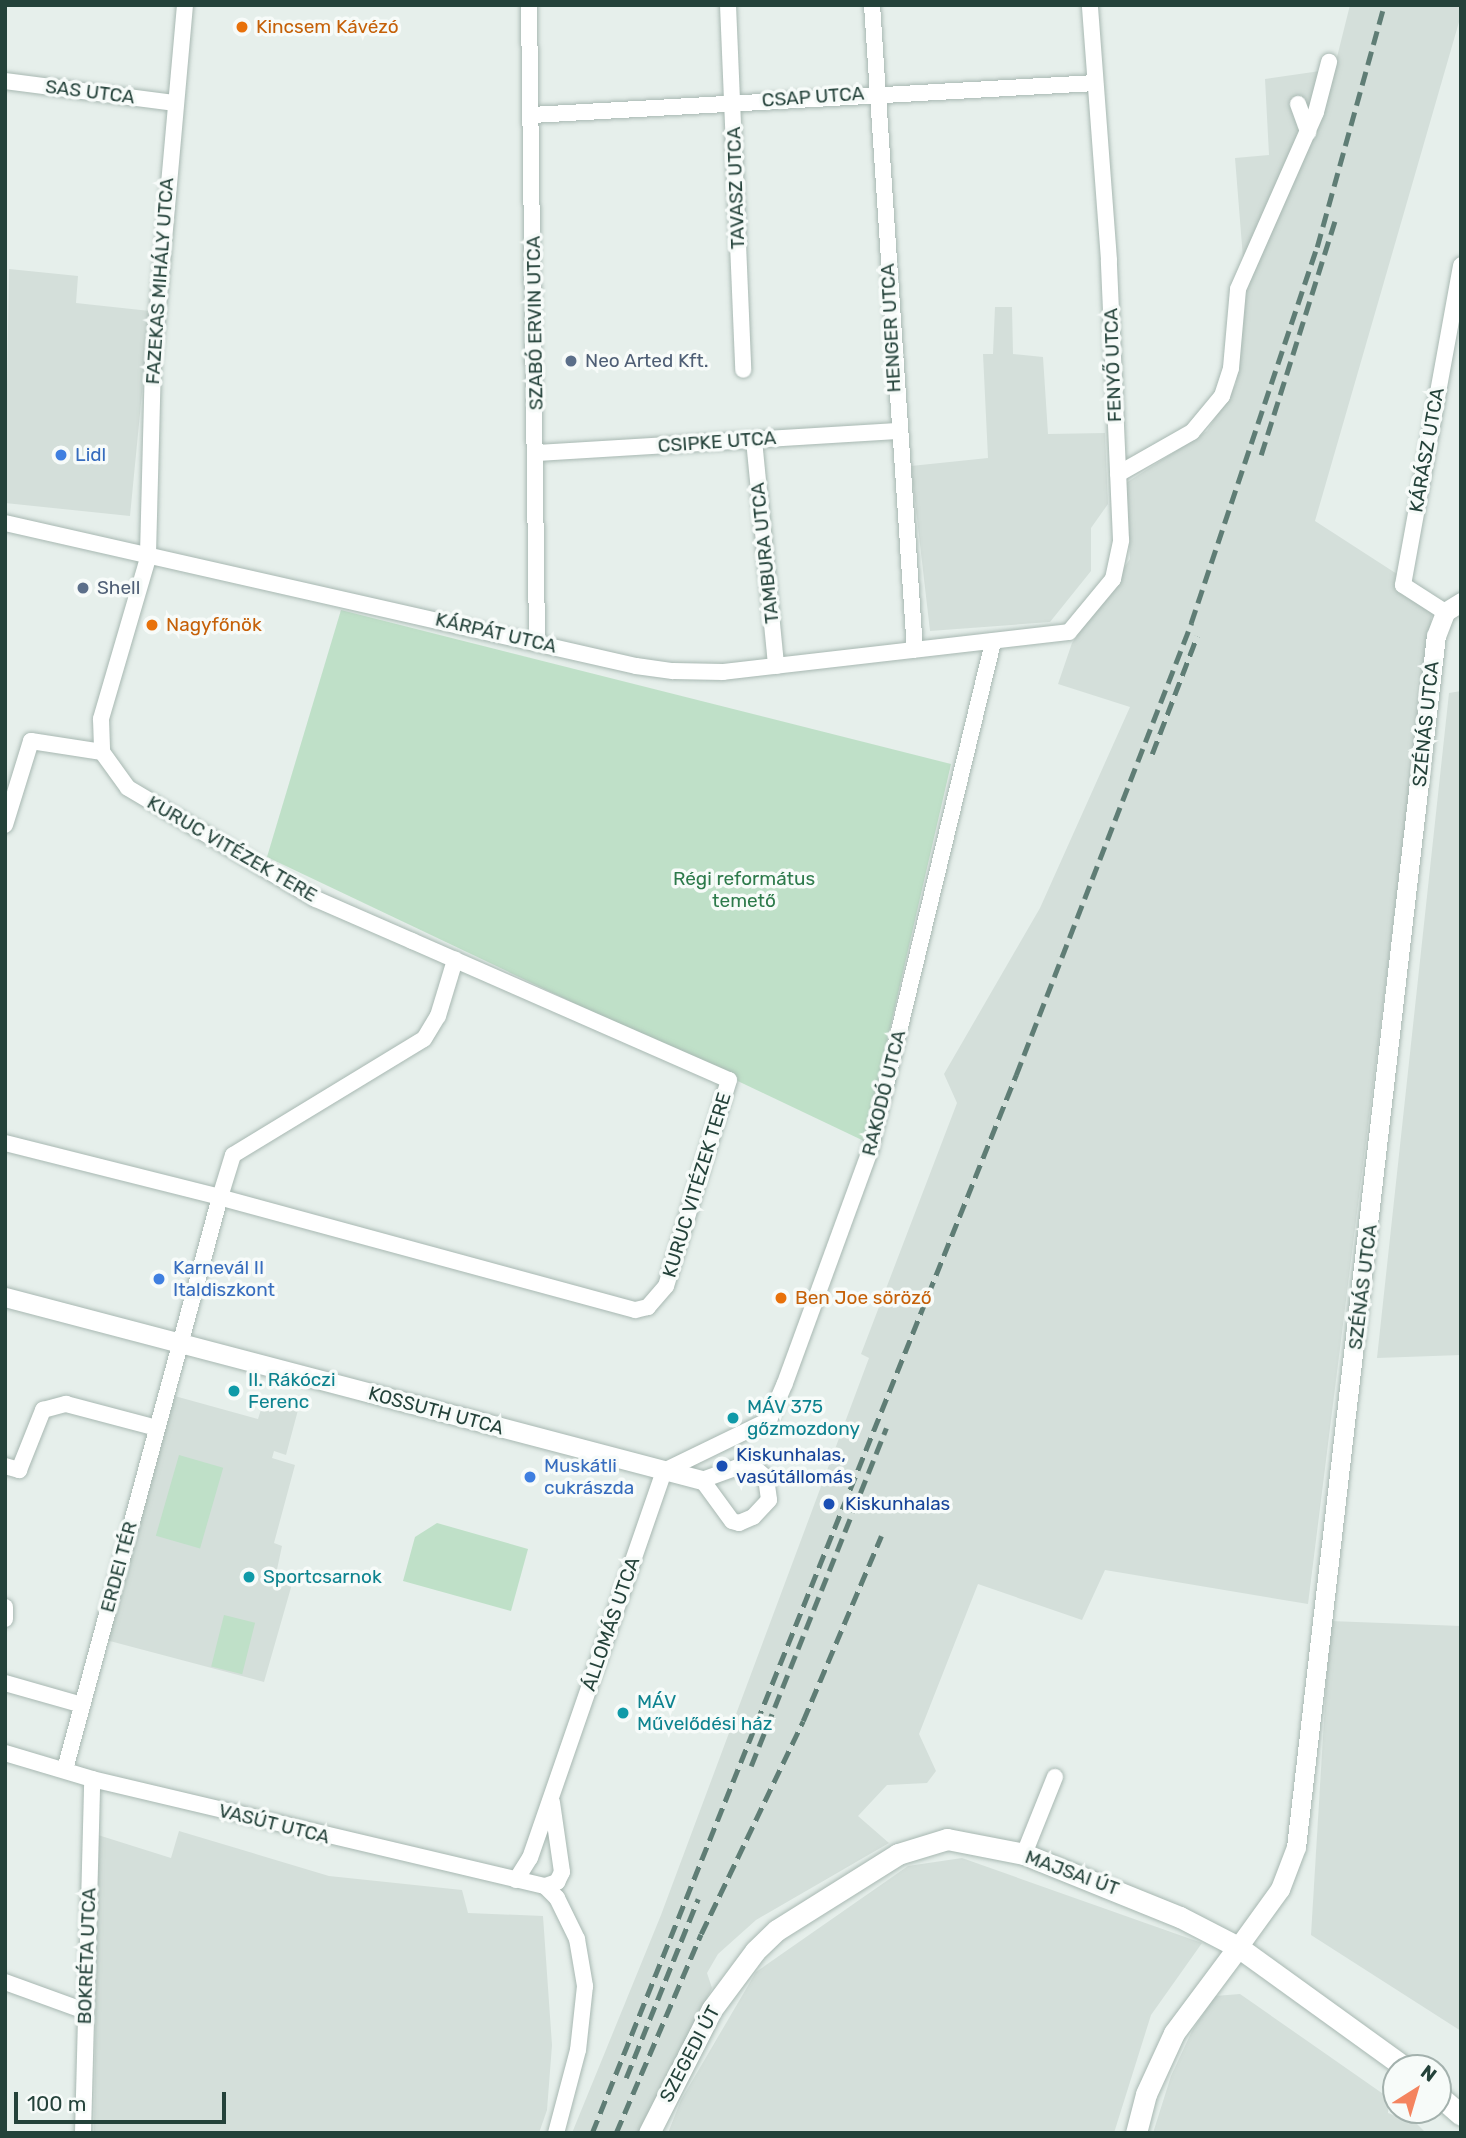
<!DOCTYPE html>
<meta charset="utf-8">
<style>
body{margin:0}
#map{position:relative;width:1466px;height:2138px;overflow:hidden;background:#e6efeb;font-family:Rubik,sans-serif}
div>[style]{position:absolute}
.built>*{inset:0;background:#d4dfda}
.green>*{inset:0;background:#bfe0c8;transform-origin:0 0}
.roads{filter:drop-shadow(0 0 2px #a8b8b2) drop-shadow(0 0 2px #a8b8b2)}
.minor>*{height:16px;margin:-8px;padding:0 8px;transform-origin:8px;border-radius:8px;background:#fff}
.tertiary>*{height:19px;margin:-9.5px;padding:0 9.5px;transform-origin:9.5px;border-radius:9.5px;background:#fff}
.secondary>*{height:21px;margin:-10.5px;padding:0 10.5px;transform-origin:10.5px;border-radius:10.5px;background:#fff}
.rail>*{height:4.5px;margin-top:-2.25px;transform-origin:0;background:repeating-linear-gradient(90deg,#5f7d75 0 14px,transparent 0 21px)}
.dots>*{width:19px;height:19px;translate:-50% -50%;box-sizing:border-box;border:4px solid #f7fbf9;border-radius:50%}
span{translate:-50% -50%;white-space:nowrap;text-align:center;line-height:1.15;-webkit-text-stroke:7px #f7fbf9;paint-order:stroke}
.food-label{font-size:19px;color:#c56008}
.left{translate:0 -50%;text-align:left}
.street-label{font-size:19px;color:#24423a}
.service-label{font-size:19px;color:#4e5e75}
.shop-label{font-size:19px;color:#366cbe}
.park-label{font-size:19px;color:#2d7a4b}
.culture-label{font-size:19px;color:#0d838f}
.transit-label{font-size:19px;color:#164399}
.frame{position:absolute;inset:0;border:7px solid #24423a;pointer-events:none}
.north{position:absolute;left:1382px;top:2054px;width:70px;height:70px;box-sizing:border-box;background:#f7fbf9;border:2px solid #a3b1ad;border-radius:50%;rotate:37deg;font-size:19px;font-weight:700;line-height:28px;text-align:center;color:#24423a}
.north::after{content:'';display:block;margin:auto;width:24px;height:32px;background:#f4845f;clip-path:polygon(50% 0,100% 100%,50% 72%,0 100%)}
.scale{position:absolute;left:14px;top:2092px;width:212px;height:32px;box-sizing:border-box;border:4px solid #24423a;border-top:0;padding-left:9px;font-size:21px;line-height:24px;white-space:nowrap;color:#24423a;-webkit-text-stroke:5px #f7fbf9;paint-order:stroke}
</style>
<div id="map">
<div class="built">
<i style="clip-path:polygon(1350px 5px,1461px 5px,1461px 15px,1315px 521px,1397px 574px,1395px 590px,1432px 613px,1308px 1604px,1105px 1570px,1082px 1620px,978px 1584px,919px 1734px,936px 1771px,927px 1783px,887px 1785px,858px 1816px,889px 1843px,756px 1920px,718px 1954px,707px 1973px,712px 1988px,639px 2133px,572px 2133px,661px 1915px,869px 1358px,861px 1354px,957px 1103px,944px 1074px,1040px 908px,1130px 707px,1058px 684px,1072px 643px,1130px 559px,1126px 483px,1207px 431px,1236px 384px,1245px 283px,1235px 158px,1269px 155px,1265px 79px,1334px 69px)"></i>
<i style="clip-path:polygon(9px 269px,78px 276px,76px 303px,150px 311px,130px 516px,5px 503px)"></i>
<i style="clip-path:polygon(995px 307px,1012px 307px,1013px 354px,1043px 357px,1048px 434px,1105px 433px,1108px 504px,1091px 528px,1091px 571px,1050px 622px,930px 631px,911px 466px,988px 458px,983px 354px,993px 354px)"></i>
<i style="clip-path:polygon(1461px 691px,1461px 1355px,1377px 1358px,1449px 693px)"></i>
<i style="clip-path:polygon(171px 1395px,258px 1419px,264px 1400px,298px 1410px,286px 1455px,274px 1451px,272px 1458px,295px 1465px,274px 1543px,282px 1546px,275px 1579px,292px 1584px,264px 1682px,106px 1640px)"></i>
<i style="clip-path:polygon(1330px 1621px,1461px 1626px,1461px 2031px,1311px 1935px)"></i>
<i style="clip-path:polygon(179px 1831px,329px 1876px,462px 1890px,468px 1913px,543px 1916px,552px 2045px,547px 2110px,539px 2133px,94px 2133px,98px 1835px,171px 1858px)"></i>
<i style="clip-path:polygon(962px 1858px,1202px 1943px,1151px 2015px,1114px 2133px,668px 2133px,681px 2100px,756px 1972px,908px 1866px)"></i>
<i style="clip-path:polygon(1240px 1994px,1389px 2098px,1388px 2113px,1416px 2123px,1426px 2133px,1153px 2133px,1171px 2076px,1192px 2031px,1215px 1996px)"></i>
</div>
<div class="green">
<i style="clip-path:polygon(341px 610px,951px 764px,864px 1141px,267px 857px)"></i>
<i style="left:179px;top:1455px;width:46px;height:84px;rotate:16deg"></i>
<i style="clip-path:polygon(437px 1523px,528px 1549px,511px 1611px,403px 1581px,415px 1537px)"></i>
<i style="left:224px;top:1615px;width:32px;height:53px;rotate:14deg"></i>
</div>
<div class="roads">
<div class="minor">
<i style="left:185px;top:5px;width:359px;rotate:95.1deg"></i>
<i style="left:153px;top:363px;width:195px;rotate:91.5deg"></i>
<i style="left:148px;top:558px;width:168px;rotate:106.3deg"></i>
<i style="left:101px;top:719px;width:33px;rotate:88deg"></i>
<i style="left:102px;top:752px;width:44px;rotate:54.2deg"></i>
<i style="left:128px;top:788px;width:218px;rotate:30.6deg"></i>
<i style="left:316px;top:899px;width:105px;rotate:23.6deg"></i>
<i style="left:412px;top:941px;width:346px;rotate:23.7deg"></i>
<i style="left:729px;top:1080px;width:215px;rotate:107deg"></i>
<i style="left:666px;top:1286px;width:28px;rotate:131deg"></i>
<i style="left:648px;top:1307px;width:13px;rotate:167deg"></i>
<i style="left:635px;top:1310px;width:430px;rotate:-164.8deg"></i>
<i style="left:220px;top:1197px;width:44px;rotate:-72.8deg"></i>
<i style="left:233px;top:1155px;width:223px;rotate:-31.3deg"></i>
<i style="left:424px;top:1039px;width:27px;rotate:-59deg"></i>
<i style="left:438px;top:1016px;width:59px;rotate:-73.1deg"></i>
<i style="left:529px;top:5px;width:636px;rotate:89.28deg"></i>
<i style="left:728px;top:5px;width:365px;rotate:87.6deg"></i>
<i style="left:872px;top:5px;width:646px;rotate:86.19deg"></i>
<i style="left:5px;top:81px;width:170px;rotate:7.4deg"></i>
<i style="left:1298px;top:104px;width:30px;rotate:70deg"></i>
<i style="left:532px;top:115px;width:564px;rotate:-3.25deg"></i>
<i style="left:754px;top:440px;width:227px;rotate:84.4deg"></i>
<i style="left:537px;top:453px;width:361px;rotate:-3.5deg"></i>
<i style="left:1118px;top:474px;width:85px;rotate:-29.6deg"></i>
<i style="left:1192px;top:432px;width:47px;rotate:-50.2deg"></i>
<i style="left:1222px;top:396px;width:29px;rotate:-72deg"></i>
<i style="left:1231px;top:368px;width:79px;rotate:-84.9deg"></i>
<i style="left:1238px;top:289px;width:193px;rotate:-66.2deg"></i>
<i style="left:1316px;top:112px;width:52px;rotate:-75.4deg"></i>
<i style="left:5px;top:523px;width:647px;rotate:12.77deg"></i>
<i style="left:636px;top:666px;width:37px;rotate:8deg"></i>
<i style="left:673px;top:671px;width:50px;rotate:1.1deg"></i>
<i style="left:723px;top:672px;width:348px;rotate:-6.6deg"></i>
<i style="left:1069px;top:632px;width:69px;rotate:-50.3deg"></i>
<i style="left:1113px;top:579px;width:40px;rotate:-78deg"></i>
<i style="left:1121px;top:540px;width:280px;rotate:-92.5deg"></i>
<i style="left:1109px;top:260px;width:256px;rotate:-94.3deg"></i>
<i style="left:1445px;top:612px;width:50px;rotate:-147.3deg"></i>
<i style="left:1403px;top:585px;width:325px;rotate:-79.7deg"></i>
<i style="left:5px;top:825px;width:88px;rotate:-72.8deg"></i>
<i style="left:31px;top:741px;width:72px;rotate:8.8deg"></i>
<i style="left:5px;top:1143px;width:222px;rotate:14.1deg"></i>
<i style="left:220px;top:1197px;width:593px;rotate:105.16deg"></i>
<i style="left:749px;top:1463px;width:23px;rotate:41deg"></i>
<i style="left:766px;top:1478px;width:22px;rotate:82deg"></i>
<i style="left:769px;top:1500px;width:23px;rotate:133deg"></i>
<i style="left:753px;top:1517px;width:15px;rotate:157deg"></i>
<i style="left:739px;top:1523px;width:7px;rotate:-164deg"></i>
<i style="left:732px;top:1521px;width:51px;rotate:-126.2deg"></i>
<i style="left:702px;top:1480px;width:50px;rotate:-19.9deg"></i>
<i style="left:5px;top:1466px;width:15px;rotate:16deg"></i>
<i style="left:19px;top:1470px;width:65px;rotate:-68.2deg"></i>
<i style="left:43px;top:1410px;width:24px;rotate:-15deg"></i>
<i style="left:66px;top:1404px;width:94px;rotate:14.8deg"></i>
<i style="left:5px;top:1607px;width:12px;rotate:90deg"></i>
<i style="left:5px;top:1683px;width:80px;rotate:15.9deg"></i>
<i style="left:5px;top:1753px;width:91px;rotate:16.6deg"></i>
<i style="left:92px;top:1779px;width:465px;rotate:13.3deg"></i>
<i style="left:545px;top:1886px;width:13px;rotate:-18deg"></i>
<i style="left:557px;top:1882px;width:11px;rotate:-63deg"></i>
<i style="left:562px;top:1872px;width:70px;rotate:-98.2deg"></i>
<i style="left:1024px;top:1854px;width:83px;rotate:-68.1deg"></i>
<i style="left:516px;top:1880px;width:26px;rotate:-58deg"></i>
<i style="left:530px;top:1858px;width:410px;rotate:-70.9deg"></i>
<i style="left:664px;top:1471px;width:117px;rotate:-25.9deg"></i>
<i style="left:769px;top:1420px;width:40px;rotate:-66.6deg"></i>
<i style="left:785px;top:1383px;width:247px;rotate:-69.9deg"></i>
<i style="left:870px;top:1151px;width:524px;rotate:-76.41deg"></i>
<i style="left:545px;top:1886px;width:17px;rotate:45deg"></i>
<i style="left:557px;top:1898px;width:46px;rotate:64deg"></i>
<i style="left:577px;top:1939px;width:48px;rotate:80.3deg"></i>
<i style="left:585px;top:1986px;width:64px;rotate:96.2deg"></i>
<i style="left:578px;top:2050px;width:86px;rotate:104.8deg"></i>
<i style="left:5px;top:1982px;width:85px;rotate:19.9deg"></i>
<i style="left:83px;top:2133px;width:354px;rotate:-88.5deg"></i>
</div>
<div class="tertiary">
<i style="left:5px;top:1297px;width:721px;rotate:14.71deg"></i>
<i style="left:1238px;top:1947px;width:72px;rotate:-54.1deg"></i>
<i style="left:1280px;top:1889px;width:45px;rotate:-69.1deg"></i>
<i style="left:1296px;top:1847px;width:1219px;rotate:-83.41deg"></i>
<i style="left:1436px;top:636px;width:26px;rotate:-69deg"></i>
<i style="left:1445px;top:612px;width:19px;rotate:-32deg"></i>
</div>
<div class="secondary">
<i style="left:1438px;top:2095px;width:30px;rotate:41deg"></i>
<i style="left:649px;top:2133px;width:139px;rotate:-63.1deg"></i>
<i style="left:712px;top:2009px;width:72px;rotate:-53.4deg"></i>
<i style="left:755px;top:1951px;width:30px;rotate:-44deg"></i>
<i style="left:777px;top:1930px;width:143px;rotate:-32.1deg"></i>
<i style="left:898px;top:1854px;width:51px;rotate:-17deg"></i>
<i style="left:947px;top:1839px;width:78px;rotate:11deg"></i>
<i style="left:1024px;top:1854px;width:168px;rotate:22deg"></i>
<i style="left:1180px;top:1917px;width:65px;rotate:27.3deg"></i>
<i style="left:1238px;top:1947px;width:207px;rotate:35.8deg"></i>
<i style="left:1136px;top:2133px;width:40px;rotate:-75.6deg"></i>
<i style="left:1146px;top:2094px;width:67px;rotate:-65.3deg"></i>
<i style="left:1174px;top:2033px;width:107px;rotate:-53.3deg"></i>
</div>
</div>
<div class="rail">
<i style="left:1261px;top:455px;width:245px;rotate:-72.5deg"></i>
<i style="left:1152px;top:754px;width:126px;rotate:-69.1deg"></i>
<i style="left:751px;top:1766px;width:364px;rotate:-68.2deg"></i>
<i style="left:626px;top:2078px;width:193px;rotate:-68.1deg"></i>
<i style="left:592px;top:2133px;width:1140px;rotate:-68.16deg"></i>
<i style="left:1016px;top:1075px;width:485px;rotate:-68.8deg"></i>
<i style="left:1191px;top:623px;width:397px;rotate:-71.5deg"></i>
<i style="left:1317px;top:247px;width:251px;rotate:-74.5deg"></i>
<i style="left:616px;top:2133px;width:216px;rotate:-66.9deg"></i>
<i style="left:701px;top:1934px;width:236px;rotate:-64.4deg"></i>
<i style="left:803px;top:1721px;width:201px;rotate:-67.1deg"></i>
</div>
<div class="dots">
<i style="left:242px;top:27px;background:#e8710a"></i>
<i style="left:571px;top:361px;background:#5c6f8a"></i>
<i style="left:61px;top:455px;background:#3f7fe0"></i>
<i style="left:83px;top:588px;background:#5c6f8a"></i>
<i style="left:152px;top:625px;background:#e8710a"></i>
<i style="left:159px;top:1279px;background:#3f7fe0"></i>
<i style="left:781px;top:1298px;background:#e8710a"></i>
<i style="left:234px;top:1391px;background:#0f9aa8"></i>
<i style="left:733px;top:1418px;background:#0f9aa8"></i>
<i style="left:722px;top:1466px;background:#1a4fb4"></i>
<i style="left:530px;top:1477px;background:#3f7fe0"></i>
<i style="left:829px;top:1504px;background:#1a4fb4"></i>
<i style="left:249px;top:1577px;background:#0f9aa8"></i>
<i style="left:623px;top:1713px;background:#0f9aa8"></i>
</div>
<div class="food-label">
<span class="left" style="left:256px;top:27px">Kincsem Kávézó</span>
<span class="left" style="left:166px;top:625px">Nagyfőnök</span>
<span class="left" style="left:795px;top:1298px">Ben Joe söröző</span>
</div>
<div class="street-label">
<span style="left:90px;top:92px;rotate:7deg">SAS UTCA</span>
<span style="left:813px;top:97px;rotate:-4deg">CSAP UTCA</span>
<span style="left:736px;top:188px;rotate:-92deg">TAVASZ UTCA</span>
<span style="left:160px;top:281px;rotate:-86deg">FAZEKAS MIHÁLY UTCA</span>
<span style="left:535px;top:323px;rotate:-91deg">SZABÓ ERVIN UTCA</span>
<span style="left:891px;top:328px;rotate:-93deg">HENGER UTCA</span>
<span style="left:1113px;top:365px;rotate:-92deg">FENYŐ UTCA</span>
<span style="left:717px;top:442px;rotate:-4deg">CSIPKE UTCA</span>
<span style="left:1427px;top:450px;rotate:-80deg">KÁRÁSZ UTCA</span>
<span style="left:765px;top:553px;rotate:-96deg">TAMBURA UTCA</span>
<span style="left:496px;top:633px;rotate:13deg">KÁRPÁT UTCA</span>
<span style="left:1426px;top:724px;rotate:-84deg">SZÉNÁS UTCA</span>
<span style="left:232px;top:849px;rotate:30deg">KURUC VITÉZEK TERE</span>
<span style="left:884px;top:1093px;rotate:-76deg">RAKODÓ UTCA</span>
<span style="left:697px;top:1185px;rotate:-73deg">KURUC VITÉZEK TERE</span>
<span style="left:1363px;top:1287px;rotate:-83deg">SZÉNÁS UTCA</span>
<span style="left:436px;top:1411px;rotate:15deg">KOSSUTH UTCA</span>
<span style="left:119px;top:1567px;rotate:-75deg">ERDEI TÉR</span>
<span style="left:611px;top:1624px;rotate:-71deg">ÁLLOMÁS UTCA</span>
<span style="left:274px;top:1824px;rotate:14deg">VASÚT UTCA</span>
<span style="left:1072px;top:1873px;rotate:20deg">MAJSAI ÚT</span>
<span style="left:87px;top:1956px;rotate:-88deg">BOKRÉTA UTCA</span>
<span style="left:690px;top:2054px;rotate:-62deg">SZEGEDI ÚT</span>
</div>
<div class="service-label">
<span class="left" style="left:585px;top:361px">Neo Arted Kft.</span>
<span class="left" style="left:97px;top:588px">Shell</span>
</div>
<div class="shop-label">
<span class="left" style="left:75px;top:455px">Lidl</span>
<span class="left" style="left:173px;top:1279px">Karnevál II<br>Italdiszkont</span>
<span class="left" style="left:544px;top:1477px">Muskátli<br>cukrászda</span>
</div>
<div class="park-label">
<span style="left:744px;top:890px">Régi református<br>temető</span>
</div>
<div class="culture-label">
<span class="left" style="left:248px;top:1391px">II. Rákóczi<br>Ferenc</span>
<span class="left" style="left:747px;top:1418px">MÁV 375<br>gőzmozdony</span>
<span class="left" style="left:263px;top:1577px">Sportcsarnok</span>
<span class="left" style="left:637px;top:1713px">MÁV<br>Művelődési ház</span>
</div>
<div class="transit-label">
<span class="left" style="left:736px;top:1466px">Kiskunhalas,<br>vasútállomás</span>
<span class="left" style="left:845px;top:1504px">Kiskunhalas</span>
</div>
<div class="frame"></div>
<div class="north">N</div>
<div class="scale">100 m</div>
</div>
